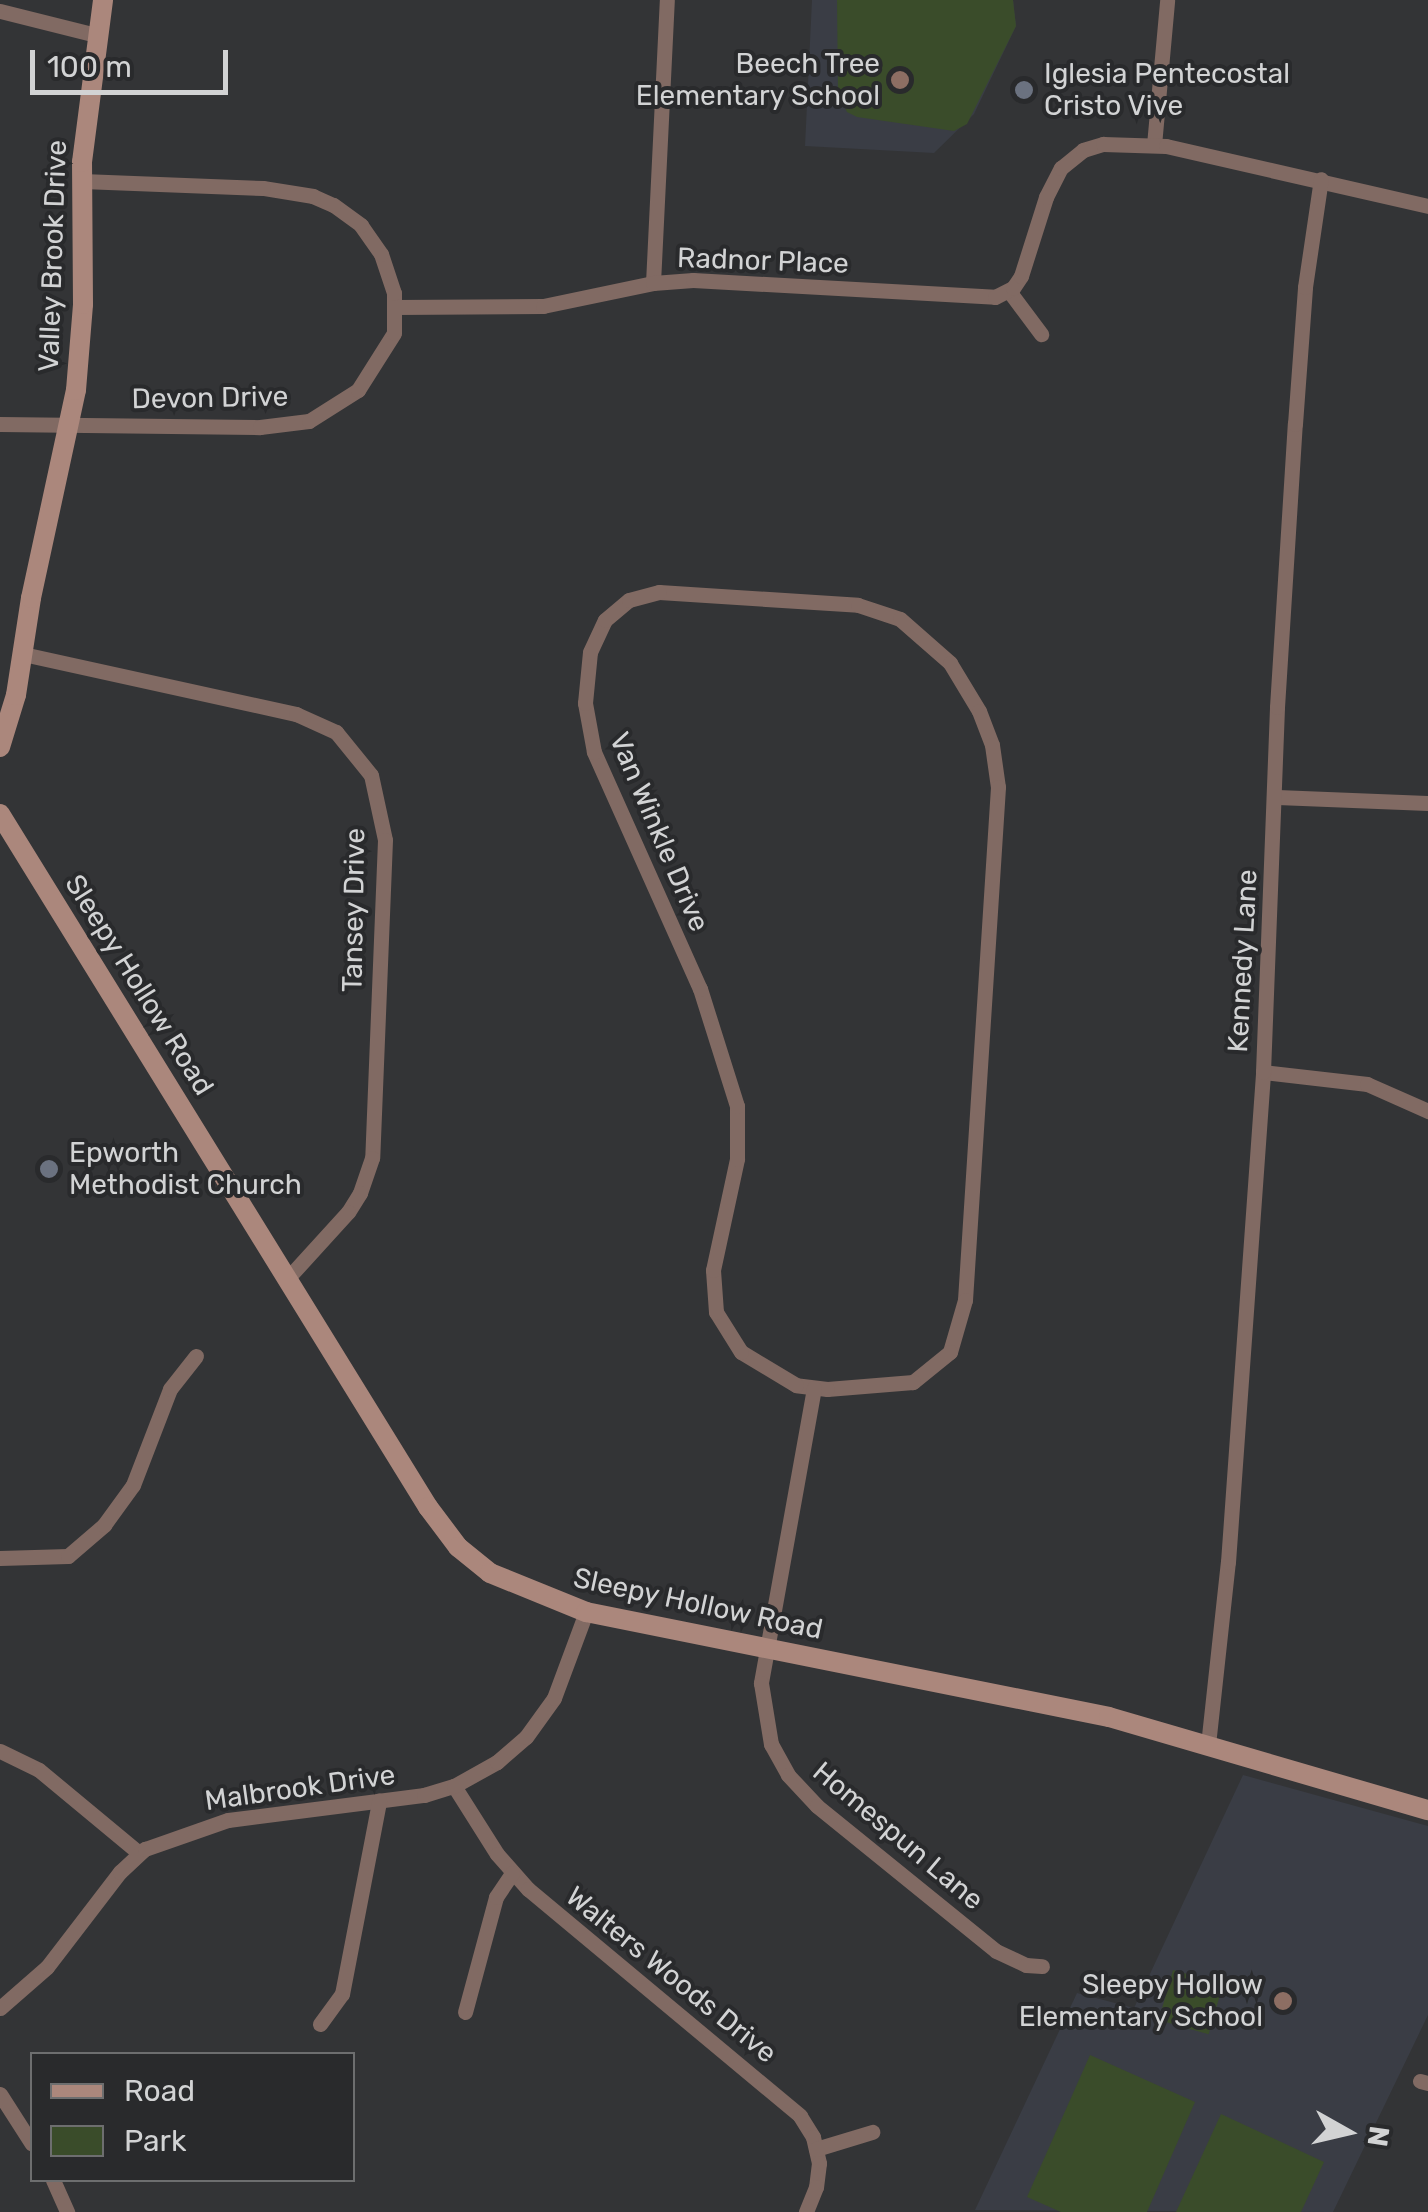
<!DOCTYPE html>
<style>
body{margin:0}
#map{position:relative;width:1428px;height:2212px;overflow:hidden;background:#333436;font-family:Rubik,sans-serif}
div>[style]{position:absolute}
.built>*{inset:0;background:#3a3d45}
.green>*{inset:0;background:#3a4c2a;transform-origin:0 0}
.street>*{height:15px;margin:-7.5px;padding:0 7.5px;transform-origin:7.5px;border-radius:7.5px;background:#816a63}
.secondary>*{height:20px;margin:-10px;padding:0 10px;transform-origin:10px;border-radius:10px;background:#ab877c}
.dots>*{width:28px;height:28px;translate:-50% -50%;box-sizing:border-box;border:5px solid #292a2c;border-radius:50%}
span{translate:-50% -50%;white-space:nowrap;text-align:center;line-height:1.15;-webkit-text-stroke:8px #292a2c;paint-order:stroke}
.poi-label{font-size:28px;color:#d2d3d4}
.right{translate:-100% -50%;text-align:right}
.left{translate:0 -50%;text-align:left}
.street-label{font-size:28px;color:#d2d3d4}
.legend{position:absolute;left:30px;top:2052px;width:325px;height:130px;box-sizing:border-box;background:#292a2c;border:2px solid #6d6e6f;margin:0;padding:12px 18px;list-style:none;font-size:30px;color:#d2d3d4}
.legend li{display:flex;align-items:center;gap:20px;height:50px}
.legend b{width:50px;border:2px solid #6d6e6f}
.north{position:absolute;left:1298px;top:2082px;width:100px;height:100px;-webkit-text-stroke:8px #292a2c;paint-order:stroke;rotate:98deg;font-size:28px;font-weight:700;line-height:40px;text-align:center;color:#d2d3d4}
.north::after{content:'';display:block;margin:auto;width:35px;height:45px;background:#d2d3d4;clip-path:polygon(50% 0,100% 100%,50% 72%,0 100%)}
.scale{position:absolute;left:30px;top:50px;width:198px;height:45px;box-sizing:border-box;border:5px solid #d2d3d4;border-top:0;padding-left:12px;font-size:30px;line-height:35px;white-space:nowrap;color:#d2d3d4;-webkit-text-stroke:8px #292a2c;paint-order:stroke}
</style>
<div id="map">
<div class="built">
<i style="clip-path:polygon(812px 0,1013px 0,1016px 26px,974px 114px,934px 153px,805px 146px)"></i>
<i style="clip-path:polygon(1243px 1775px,1428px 1826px,1428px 2015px,1333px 2212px,975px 2210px,1077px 1993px,1134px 2008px)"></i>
</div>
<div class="green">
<i style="clip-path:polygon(837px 0,1013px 0,1016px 26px,967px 124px,954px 131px,857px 117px,847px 112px,838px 93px)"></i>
<i style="left:1173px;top:1970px;width:52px;height:52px;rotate:16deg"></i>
<i style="clip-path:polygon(1090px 2055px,1195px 2102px,1147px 2212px,1061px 2212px,1027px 2197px)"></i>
<i style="clip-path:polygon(1221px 2114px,1324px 2162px,1301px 2212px,1176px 2212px)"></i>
</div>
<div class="street">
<i style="left:0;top:11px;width:99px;rotate:14deg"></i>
<i style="left:1154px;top:145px;width:145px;rotate:-84.8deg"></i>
<i style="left:653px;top:283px;width:283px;rotate:-87.2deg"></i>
<i style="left:1009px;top:291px;width:54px;rotate:53.3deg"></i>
<i style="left:396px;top:307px;width:147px;rotate:-0.4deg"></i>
<i style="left:543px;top:306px;width:112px;rotate:-11.8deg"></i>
<i style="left:653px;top:283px;width:40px;rotate:-4.3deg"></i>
<i style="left:693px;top:280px;width:302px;rotate:3.2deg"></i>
<i style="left:995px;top:297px;width:20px;rotate:-27deg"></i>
<i style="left:1013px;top:288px;width:14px;rotate:-56deg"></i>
<i style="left:1021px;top:276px;width:83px;rotate:-72.4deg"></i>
<i style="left:1046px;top:197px;width:33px;rotate:-63deg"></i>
<i style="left:1061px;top:168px;width:28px;rotate:-39deg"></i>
<i style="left:1083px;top:150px;width:21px;rotate:-17deg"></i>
<i style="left:1103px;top:144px;width:63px;rotate:1.8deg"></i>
<i style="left:1166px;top:146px;width:269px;rotate:12.9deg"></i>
<i style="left:0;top:424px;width:260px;rotate:0.7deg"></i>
<i style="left:260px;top:427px;width:49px;rotate:-7deg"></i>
<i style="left:309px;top:421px;width:58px;rotate:-32.3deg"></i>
<i style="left:358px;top:390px;width:67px;rotate:-57.7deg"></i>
<i style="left:394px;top:333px;width:40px;rotate:-90deg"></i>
<i style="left:394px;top:293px;width:41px;rotate:-108.4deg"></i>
<i style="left:381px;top:254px;width:35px;rotate:-125deg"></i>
<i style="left:361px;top:225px;width:34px;rotate:-144deg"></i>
<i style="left:333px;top:205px;width:22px;rotate:-156deg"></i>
<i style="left:313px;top:196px;width:51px;rotate:-170.9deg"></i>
<i style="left:263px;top:188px;width:181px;rotate:-177.8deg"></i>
<i style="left:659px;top:592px;width:199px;rotate:3.7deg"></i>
<i style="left:858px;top:605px;width:44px;rotate:18.4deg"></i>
<i style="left:900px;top:619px;width:67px;rotate:41.3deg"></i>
<i style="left:950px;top:663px;width:56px;rotate:58.9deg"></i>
<i style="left:979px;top:711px;width:36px;rotate:69deg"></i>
<i style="left:992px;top:745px;width:42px;rotate:81.9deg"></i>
<i style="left:998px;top:787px;width:514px;rotate:93.68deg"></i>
<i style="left:965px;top:1300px;width:54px;rotate:106.1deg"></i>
<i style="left:950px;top:1352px;width:48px;rotate:141deg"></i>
<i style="left:913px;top:1382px;width:86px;rotate:175.3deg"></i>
<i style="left:827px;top:1389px;width:31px;rotate:-173deg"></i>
<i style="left:796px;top:1385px;width:64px;rotate:-149deg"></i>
<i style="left:741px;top:1352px;width:47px;rotate:-122deg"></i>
<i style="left:716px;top:1312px;width:42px;rotate:-94.1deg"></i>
<i style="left:713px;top:1270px;width:114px;rotate:-77.8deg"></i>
<i style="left:737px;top:1159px;width:53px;rotate:-90deg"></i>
<i style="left:737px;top:1106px;width:123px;rotate:-107.5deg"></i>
<i style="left:700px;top:989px;width:260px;rotate:-114.1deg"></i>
<i style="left:594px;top:752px;width:50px;rotate:-100.4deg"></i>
<i style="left:585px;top:703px;width:51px;rotate:-84.4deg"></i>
<i style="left:590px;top:652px;width:35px;rotate:-65deg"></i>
<i style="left:605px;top:620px;width:31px;rotate:-40deg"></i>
<i style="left:629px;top:600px;width:31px;rotate:-15deg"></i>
<i style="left:23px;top:654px;width:280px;rotate:12.4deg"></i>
<i style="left:296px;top:714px;width:44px;rotate:24.2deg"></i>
<i style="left:336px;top:732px;width:55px;rotate:50.9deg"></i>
<i style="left:371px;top:775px;width:66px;rotate:77.8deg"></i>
<i style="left:385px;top:840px;width:318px;rotate:92.3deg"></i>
<i style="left:372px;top:1158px;width:37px;rotate:109deg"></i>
<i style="left:360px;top:1193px;width:22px;rotate:122deg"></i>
<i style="left:348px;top:1212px;width:89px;rotate:132.3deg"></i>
<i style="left:1277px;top:797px;width:151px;rotate:2.3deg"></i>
<i style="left:1263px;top:1072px;width:105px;rotate:6.6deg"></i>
<i style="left:1367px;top:1084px;width:67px;rotate:23.9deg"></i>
<i style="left:814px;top:1388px;width:300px;rotate:100.2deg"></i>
<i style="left:761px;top:1683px;width:62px;rotate:80.7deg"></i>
<i style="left:771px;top:1744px;width:35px;rotate:61deg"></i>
<i style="left:788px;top:1775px;width:42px;rotate:46.9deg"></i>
<i style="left:817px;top:1806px;width:230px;rotate:39deg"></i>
<i style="left:996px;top:1951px;width:33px;rotate:25deg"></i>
<i style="left:1026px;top:1965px;width:16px;rotate:4deg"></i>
<i style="left:0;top:1558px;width:68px;rotate:-1.7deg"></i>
<i style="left:68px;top:1556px;width:48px;rotate:-40.7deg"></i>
<i style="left:104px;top:1525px;width:49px;rotate:-54.1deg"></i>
<i style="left:133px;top:1485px;width:103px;rotate:-68.9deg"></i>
<i style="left:170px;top:1389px;width:42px;rotate:-51.8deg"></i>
<i style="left:1208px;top:1745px;width:184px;rotate:-83.8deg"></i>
<i style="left:1228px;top:1562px;width:491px;rotate:-85.9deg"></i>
<i style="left:1263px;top:1072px;width:365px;rotate:-87.8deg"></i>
<i style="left:1277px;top:707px;width:284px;rotate:-86.4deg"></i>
<i style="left:1295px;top:424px;width:137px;rotate:-85.8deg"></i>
<i style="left:1305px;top:287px;width:109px;rotate:-81.6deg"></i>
<i style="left:0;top:1751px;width:43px;rotate:26deg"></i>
<i style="left:39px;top:1770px;width:130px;rotate:39.7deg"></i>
<i style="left:454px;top:1786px;width:80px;rotate:57.7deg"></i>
<i style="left:497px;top:1854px;width:47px;rotate:48.5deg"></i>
<i style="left:528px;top:1889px;width:354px;rotate:39.8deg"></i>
<i style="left:800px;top:2116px;width:25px;rotate:58deg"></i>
<i style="left:813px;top:2137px;width:27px;rotate:77deg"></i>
<i style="left:819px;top:2163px;width:24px;rotate:97deg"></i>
<i style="left:816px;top:2187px;width:27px;rotate:112deg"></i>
<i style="left:0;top:2008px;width:62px;rotate:-41.1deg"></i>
<i style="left:47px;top:1967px;width:120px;rotate:-52.5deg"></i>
<i style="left:120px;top:1872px;width:34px;rotate:-43deg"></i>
<i style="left:145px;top:1849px;width:88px;rotate:-19.3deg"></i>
<i style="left:228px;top:1820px;width:198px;rotate:-7.3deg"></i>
<i style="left:424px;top:1795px;width:31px;rotate:-17deg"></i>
<i style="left:454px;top:1786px;width:49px;rotate:-29.2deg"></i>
<i style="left:497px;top:1762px;width:38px;rotate:-41deg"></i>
<i style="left:526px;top:1737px;width:48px;rotate:-54.3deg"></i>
<i style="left:554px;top:1698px;width:92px;rotate:-69.6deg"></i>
<i style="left:465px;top:2012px;width:119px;rotate:-74.9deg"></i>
<i style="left:496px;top:1897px;width:29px;rotate:-56deg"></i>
<i style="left:320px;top:2024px;width:37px;rotate:-54deg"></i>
<i style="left:342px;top:1994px;width:197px;rotate:-79.1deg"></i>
<i style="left:1420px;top:2081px;width:8px;rotate:14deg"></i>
<i style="left:0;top:2094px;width:59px;rotate:57.4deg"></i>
<i style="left:816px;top:2149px;width:59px;rotate:-16.9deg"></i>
<i style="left:53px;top:2180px;width:35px;rotate:66deg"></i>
</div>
<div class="secondary">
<i style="left:0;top:747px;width:54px;rotate:-72.9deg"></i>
<i style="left:16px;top:695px;width:98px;rotate:-81.2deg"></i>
<i style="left:31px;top:598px;width:213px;rotate:-77.8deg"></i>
<i style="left:76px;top:390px;width:86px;rotate:-85.3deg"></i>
<i style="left:83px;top:304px;width:142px;rotate:-90.4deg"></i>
<i style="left:82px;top:162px;width:163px;rotate:-82.6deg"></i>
<i style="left:0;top:814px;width:815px;rotate:58.3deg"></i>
<i style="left:428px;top:1507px;width:50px;rotate:53.1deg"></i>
<i style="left:458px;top:1547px;width:41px;rotate:39.1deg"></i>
<i style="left:490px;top:1573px;width:104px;rotate:22.1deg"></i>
<i style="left:586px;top:1612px;width:533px;rotate:11.35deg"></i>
<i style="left:1109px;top:1717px;width:332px;rotate:16.3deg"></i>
</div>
<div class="dots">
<i style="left:900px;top:80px;background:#8d6e63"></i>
<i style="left:1024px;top:90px;background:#6b7280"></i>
<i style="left:49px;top:1169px;background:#6b7280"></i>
<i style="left:1283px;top:2001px;background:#8d6e63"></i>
</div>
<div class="poi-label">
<span class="right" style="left:880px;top:80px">Beech Tree<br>Elementary School</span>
<span class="left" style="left:1044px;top:90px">Iglesia Pentecostal<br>Cristo Vive</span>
<span class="left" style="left:69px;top:1169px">Epworth<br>Methodist Church</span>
<span class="right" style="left:1263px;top:2001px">Sleepy Hollow<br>Elementary School</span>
</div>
<div class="street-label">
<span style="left:53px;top:256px;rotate:-88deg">Valley Brook Drive</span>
<span style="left:763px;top:261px;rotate:2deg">Radnor Place</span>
<span style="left:210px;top:398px;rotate:-1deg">Devon Drive</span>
<span style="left:659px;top:832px;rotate:67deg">Van Winkle Drive</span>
<span style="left:354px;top:910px;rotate:-89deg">Tansey Drive</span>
<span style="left:1243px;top:961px;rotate:-87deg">Kennedy Lane</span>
<span style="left:139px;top:985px;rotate:58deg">Sleepy Hollow Road</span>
<span style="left:698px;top:1604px;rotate:12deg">Sleepy Hollow Road</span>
<span style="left:300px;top:1788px;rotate:-8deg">Malbrook Drive</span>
<span style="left:898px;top:1836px;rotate:40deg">Homespun Lane</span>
<span style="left:671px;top:1975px;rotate:39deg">Walters Woods Drive</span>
</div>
<ul class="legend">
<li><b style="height:12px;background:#ab877c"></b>Road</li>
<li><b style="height:28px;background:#3a4c2a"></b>Park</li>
</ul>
<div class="north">N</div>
<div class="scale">100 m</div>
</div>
